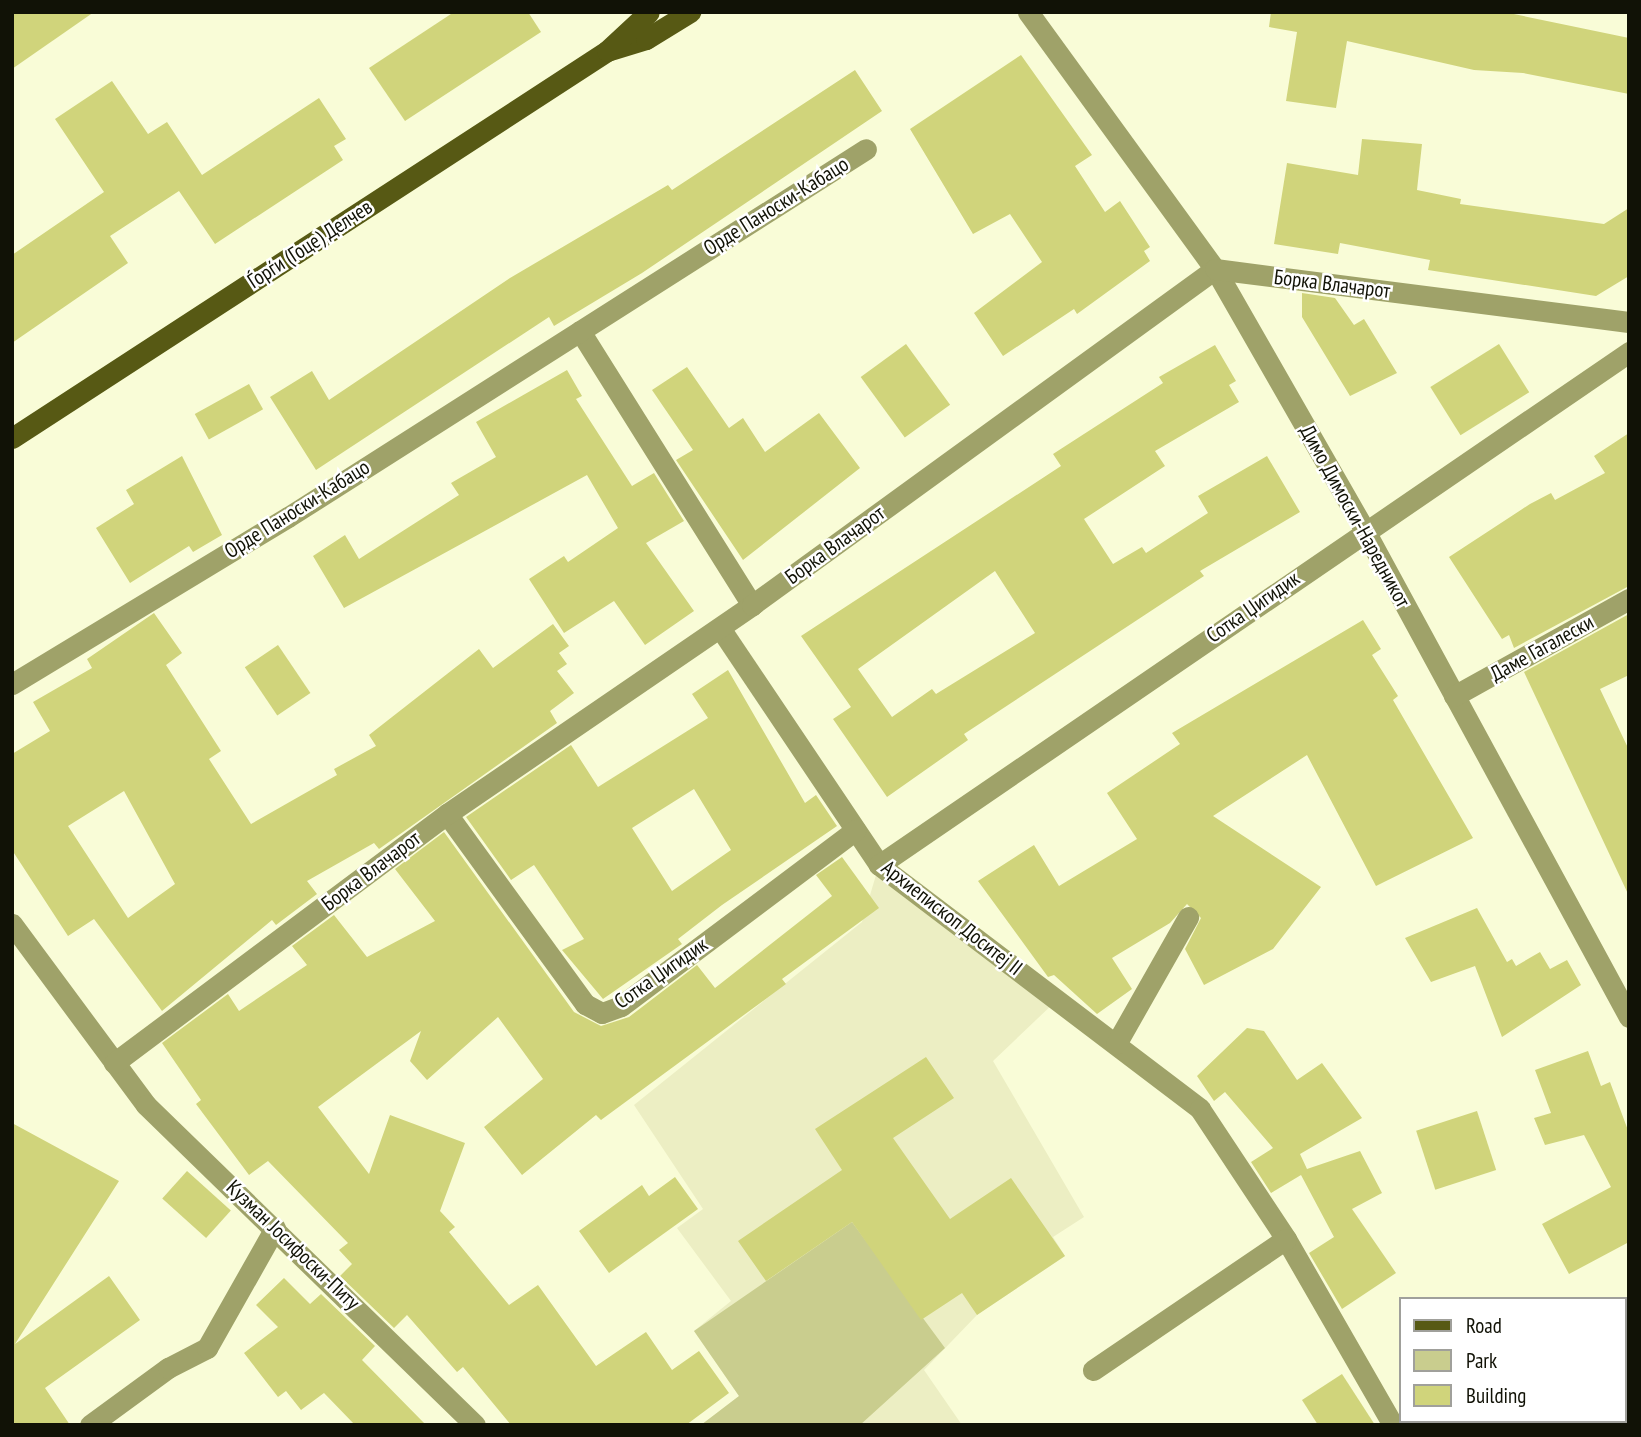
<!DOCTYPE html>
<meta charset="utf-8">
<style>
body{margin:0}
#map{position:relative;width:1641px;height:1437px;overflow:hidden;background:#f9fcd7;font-family:"PT Sans Narrow",sans-serif}
div>[style]{position:absolute}
.built>*{inset:0;background:#eceec3}
.green>*{inset:0;background:#c9cd8e}
.building>*{inset:0;background:#d0d47b;transform-origin:0 0}
.minor>*{height:21px;margin:-10.5px;padding:0 10.5px;transform-origin:10.5px;border-radius:10.5px;background:#9fa269}
.major>*{height:21px;margin:-10.5px;padding:0 10.5px;transform-origin:10.5px;border-radius:10.5px;background:#575914}
span{translate:-50% -50%;white-space:nowrap;text-align:center;line-height:1.15;-webkit-text-stroke:5px #fff;paint-order:stroke}
.street-label{font-size:21px;color:#111206}
.frame{position:absolute;inset:0;border:14px solid #111206;pointer-events:none}
.legend{position:absolute;left:1399px;top:1297px;width:228px;height:126px;box-sizing:border-box;background:#fff;border:2px solid #a0a09b;margin:0;padding:9px 12px;list-style:none;font-size:21px;color:#111206}
.legend li{display:flex;align-items:center;gap:14px;height:35px}
.legend b{width:35px;border:2px solid #a0a09b}
</style>
<div id="map">
<div class="built">
<i style="clip-path:polygon(879px 865px,1057px 1000px,993px 1061px,1084px 1217px,1053px 1237px,1065px 1256px,977px 1315px,924px 1370px,962px 1425px,701px 1425px,739px 1396px,694px 1331px,731px 1301px,677px 1228px,703px 1209px,634px 1105px,862px 922px)"></i>
</div>
<div class="green">
<i style="clip-path:polygon(852px 1222px,945px 1348px,860px 1425px,701px 1425px,739px 1396px,694px 1331px)"></i>
</div>
<div class="building">
<i style="clip-path:polygon(12px 12px,94px 12px,12px 69px)"></i>
<i style="clip-path:polygon(454px 12px,528px 12px,541px 32px,405px 121px,369px 68px)"></i>
<i style="clip-path:polygon(1271px 12px,1504px 12px,1629px 38px,1629px 94px,1523px 73px,1474px 70px,1347px 41px,1336px 108px,1286px 101px,1297px 32px,1269px 27px)"></i>
<i style="clip-path:polygon(1021px 55px,1092px 155px,1075px 166px,1105px 212px,1120px 201px,1150px 247px,1144px 251px,1150px 261px,1077px 314px,1074px 309px,1003px 356px,974px 313px,1042px 262px,1010px 214px,973px 234px,910px 129px)"></i>
<i style="clip-path:polygon(855px 70px,882px 111px,642px 273px,554px 326px,549px 317px,316px 470px,270px 397px,312px 371px,329px 400px,510px 278px,668px 185px,672px 190px)"></i>
<i style="clip-path:polygon(112px 81px,148px 134px,167px 122px,202px 175px,319px 98px,346px 139px,334px 146px,343px 160px,215px 244px,179px 191px,110px 236px,128px 263px,12px 343px,12px 255px,104px 192px,55px 119px)"></i>
<i style="clip-path:polygon(1362px 139px,1422px 144px,1417px 190px,1461px 199px,1460px 204px,1604px 224px,1629px 208px,1629px 276px,1596px 296px,1428px 270px,1430px 260px,1340px 243px,1338px 254px,1274px 244px,1287px 163px,1358px 175px)"></i>
<i style="clip-path:polygon(1302px 293px,1335px 298px,1354px 325px,1364px 319px,1397px 373px,1350px 396px,1302px 317px)"></i>
<i style="left:906px;top:344px;width:75px;height:56px;rotate:54deg"></i>
<i style="left:1499px;top:344px;width:57px;height:81px;rotate:58deg"></i>
<i style="clip-path:polygon(evenodd,1215px 345px,1236px 381px,1229px 385px,1239px 402px,1155px 451px,1165px 466px,1084px 519px,1113px 564px,1142px 547px,1146px 553px,1208px 513px,1198px 496px,1267px 456px,1300px 512px,1200px 571px,1204px 576px,964px 734px,968px 740px,887px 797px,833px 719px,851px 707px,801px 636px,1061px 466px,1053px 454px,1163px 383px,1159px 377px,1215px 345px,995px 571px,1035px 633px,936px 694px,932px 689px,892px 717px,858px 669px,995px 571px)"></i>
<i style="clip-path:polygon(687px 367px,729px 428px,743px 418px,765px 452px,819px 413px,860px 468px,743px 560px,676px 460px,693px 450px,652px 390px)"></i>
<i style="clip-path:polygon(567px 370px,582px 396px,576px 399px,632px 486px,654px 473px,684px 521px,646px 543px,694px 611px,645px 645px,614px 601px,564px 633px,529px 579px,564px 556px,568px 562px,618px 528px,587px 475px,344px 608px,313px 556px,345px 535px,359px 559px,459px 495px,451px 483px,496px 457px,476px 422px)"></i>
<i style="left:249px;top:384px;width:29px;height:62px;rotate:61deg"></i>
<i style="clip-path:polygon(1629px 433px,1629px 586px,1514px 648px,1509px 635px,1502px 639px,1449px 557px,1530px 504px,1551px 493px,1555px 500px,1605px 473px,1594px 456px)"></i>
<i style="clip-path:polygon(182px 456px,222px 535px,193px 552px,189px 546px,130px 583px,96px 528px,134px 504px,126px 490px)"></i>
<i style="clip-path:polygon(evenodd,154px 613px,182px 653px,166px 665px,221px 751px,209px 759px,251px 824px,337px 775px,334px 769px,376px 746px,369px 735px,479px 649px,493px 668px,553px 624px,569px 646px,559px 653px,567px 664px,557px 671px,574px 693px,550px 711px,557px 723px,379px 849px,374px 843px,307px 881px,317px 894px,276px 925px,272px 920px,162px 1011px,94px 919px,68px 936px,12px 850px,12px 754px,50px 731px,33px 702px,92px 668px,87px 659px,154px 613px,124px 791px,175px 884px,128px 918px,68px 826px,124px 791px)"></i>
<i style="clip-path:polygon(1629px 614px,1629px 675px,1600px 689px,1629px 750px,1629px 896px,1524px 672px)"></i>
<i style="clip-path:polygon(1363px 620px,1381px 649px,1372px 655px,1398px 696px,1393px 700px,1473px 838px,1376px 886px,1307px 755px,1213px 816px,1321px 887px,1273px 949px,1204px 985px,1185px 949px,1201px 918px,1187px 904px,1170px 923px,1112px 958px,1132px 989px,1097px 1014px,1054px 975px,1048px 977px,978px 881px,1034px 845px,1059px 886px,1137px 839px,1107px 793px,1180px 744px,1172px 733px)"></i>
<i style="left:278px;top:645px;width:58px;height:40px;rotate:56deg"></i>
<i style="clip-path:polygon(evenodd,728px 670px,805px 803px,816px 795px,837px 826px,722px 905px,678px 939px,682px 944px,603px 999px,562px 950px,584px 939px,534px 865px,511px 880px,466px 817px,571px 745px,598px 787px,708px 718px,692px 694px,728px 670px,694px 789px,731px 850px,672px 891px,632px 828px,694px 789px)"></i>
<i style="clip-path:polygon(444px 832px,574px 1012px,601px 1026px,629px 1017px,697px 965px,715px 988px,832px 896px,816px 875px,842px 857px,879px 908px,782px 979px,786px 984px,601px 1120px,596px 1115px,522px 1175px,484px 1127px,543px 1079px,498px 1017px,427px 1080px,410px 1061px,421px 1031px,318px 1107px,369px 1174px,390px 1115px,465px 1143px,440px 1211px,455px 1227px,449px 1232px,509px 1305px,538px 1285px,596px 1366px,646px 1332px,672px 1370px,699px 1351px,729px 1393px,686px 1425px,511px 1425px,463px 1367px,457px 1372px,407px 1315px,394px 1328px,340px 1276px,352px 1264px,339px 1250px,348px 1243px,268px 1161px,249px 1175px,196px 1104px,201px 1100px,162px 1043px,228px 994px,239px 1011px,307px 965px,292px 946px,334px 915px,367px 957px,435px 921px,395px 869px)"></i>
<i style="clip-path:polygon(1477px 908px,1507px 962px,1512px 959px,1516px 966px,1540px 952px,1550px 969px,1567px 960px,1581px 985px,1502px 1037px,1475px 966px,1431px 982px,1405px 938px)"></i>
<i style="clip-path:polygon(1247px 1028px,1264px 1031px,1297px 1080px,1322px 1063px,1362px 1118px,1300px 1154px,1307px 1169px,1360px 1151px,1382px 1193px,1352px 1209px,1396px 1273px,1342px 1309px,1309px 1253px,1334px 1237px,1301px 1175px,1271px 1193px,1251px 1162px,1273px 1148px,1225px 1092px,1214px 1101px,1197px 1076px)"></i>
<i style="clip-path:polygon(1588px 1051px,1601px 1086px,1610px 1082px,1629px 1133px,1629px 1242px,1569px 1274px,1542px 1224px,1611px 1187px,1584px 1135px,1545px 1145px,1534px 1118px,1551px 1113px,1535px 1070px)"></i>
<i style="clip-path:polygon(926px 1057px,954px 1098px,893px 1138px,950px 1219px,1011px 1178px,1065px 1256px,977px 1315px,962px 1293px,921px 1320px,852px 1222px,766px 1281px,738px 1241px,842px 1170px,815px 1129px)"></i>
<i style="left:1477px;top:1111px;width:62px;height:64px;rotate:72deg"></i>
<i style="clip-path:polygon(12px 1123px,119px 1181px,15px 1344px,109px 1276px,140px 1320px,45px 1388px,70px 1425px,12px 1425px)"></i>
<i style="left:187px;top:1171px;width:59px;height:37px;rotate:42deg"></i>
<i style="clip-path:polygon(675px 1177px,698px 1209px,609px 1273px,579px 1231px,642px 1185px,649px 1196px)"></i>
<i style="clip-path:polygon(284px 1278px,310px 1304px,321px 1294px,375px 1346px,362px 1360px,426px 1425px,355px 1425px,324px 1393px,301px 1410px,286px 1391px,278px 1397px,244px 1353px,278px 1327px,256px 1305px)"></i>
<i style="clip-path:polygon(1342px 1374px,1375px 1425px,1318px 1425px,1302px 1400px)"></i>
</div>
<div class="minor">
<i style="left:1028px;top:12px;width:318px;rotate:54deg"></i>
<i style="left:1215px;top:269px;width:302px;rotate:60.2deg"></i>
<i style="left:1365px;top:531px;width:553px;rotate:61.49deg"></i>
<i style="left:580px;top:331px;width:324px;rotate:57.9deg"></i>
<i style="left:720px;top:628px;width:285px;rotate:56.1deg"></i>
<i style="left:879px;top:865px;width:403px;rotate:37.2deg"></i>
<i style="left:1200px;top:1109px;width:156px;rotate:56.5deg"></i>
<i style="left:1286px;top:1239px;width:215px;rotate:60.1deg"></i>
<i style="left:12px;top:684px;width:323px;rotate:-31.2deg"></i>
<i style="left:288px;top:517px;width:685px;rotate:-32.48deg"></i>
<i style="left:1454px;top:696px;width:200px;rotate:-29deg"></i>
<i style="left:447px;top:814px;width:235px;rotate:54deg"></i>
<i style="left:585px;top:1004px;width:19px;rotate:28deg"></i>
<i style="left:602px;top:1013px;width:20px;rotate:-20deg"></i>
<i style="left:621px;top:1006px;width:293px;rotate:-36.9deg"></i>
<i style="left:879px;top:865px;width:909px;rotate:-34.37deg"></i>
<i style="left:12px;top:924px;width:225px;rotate:53.5deg"></i>
<i style="left:146px;top:1105px;width:459px;rotate:44.2deg"></i>
<i style="left:1116px;top:1044px;width:146px;rotate:-60.4deg"></i>
<i style="left:114px;top:1063px;width:416px;rotate:-36.8deg"></i>
<i style="left:447px;top:814px;width:370px;rotate:-34.4deg"></i>
<i style="left:752px;top:605px;width:572px;rotate:-35.97deg"></i>
<i style="left:1215px;top:269px;width:417px;rotate:7.3deg"></i>
<i style="left:1625px;top:1318px;width:4px;rotate:-27deg"></i>
<i style="left:1093px;top:1370px;width:233px;rotate:-34.2deg"></i>
<i style="left:90px;top:1425px;width:97px;rotate:-36.2deg"></i>
<i style="left:168px;top:1368px;width:44px;rotate:-27.1deg"></i>
<i style="left:207px;top:1348px;width:138px;rotate:-60.5deg"></i>
<i style="left:1469px;top:1425px;width:6px;rotate:-39deg"></i>
</div>
<div class="major">
<i style="left:607px;top:51px;width:41px;rotate:-17.1deg"></i>
<i style="left:646px;top:39px;width:52px;rotate:-31.5deg"></i>
<i style="left:12px;top:438px;width:710px;rotate:-33.04deg"></i>
<i style="left:607px;top:51px;width:57px;rotate:-42.9deg"></i>
</div>
<div class="street-label">
<span style="left:776px;top:206px;rotate:-32deg">Орде Паноски-Кабацо</span>
<span style="left:310px;top:244px;rotate:-33deg">Ѓорѓи (Гоце) Делчев</span>
<span style="left:1332px;top:284px;rotate:7deg">Борка Влачарот</span>
<span style="left:297px;top:509px;rotate:-32deg">Орде Паноски-Кабацо</span>
<span style="left:1355px;top:516px;rotate:61deg">Димо Димоски-Наредникот</span>
<span style="left:835px;top:545px;rotate:-36deg">Борка Влачарот</span>
<span style="left:1253px;top:607px;rotate:-35deg">Сотка Џигидик</span>
<span style="left:1542px;top:648px;rotate:-29deg">Даме Гагалески</span>
<span style="left:371px;top:871px;rotate:-37deg">Борка Влачарот</span>
<span style="left:952px;top:918px;rotate:38deg">Архиепископ Доситеј II</span>
<span style="left:661px;top:973px;rotate:-35deg">Сотка Џигидик</span>
<span style="left:293px;top:1245px;rotate:44deg">Кузман Јосифоски-Питу</span>
</div>
<div class="frame"></div>
<ul class="legend">
<li><b style="height:9px;background:#575914"></b>Road</li>
<li><b style="height:19px;background:#c9cd8e"></b>Park</li>
<li><b style="height:19px;background:#d0d47b"></b>Building</li>
</ul>
</div>
